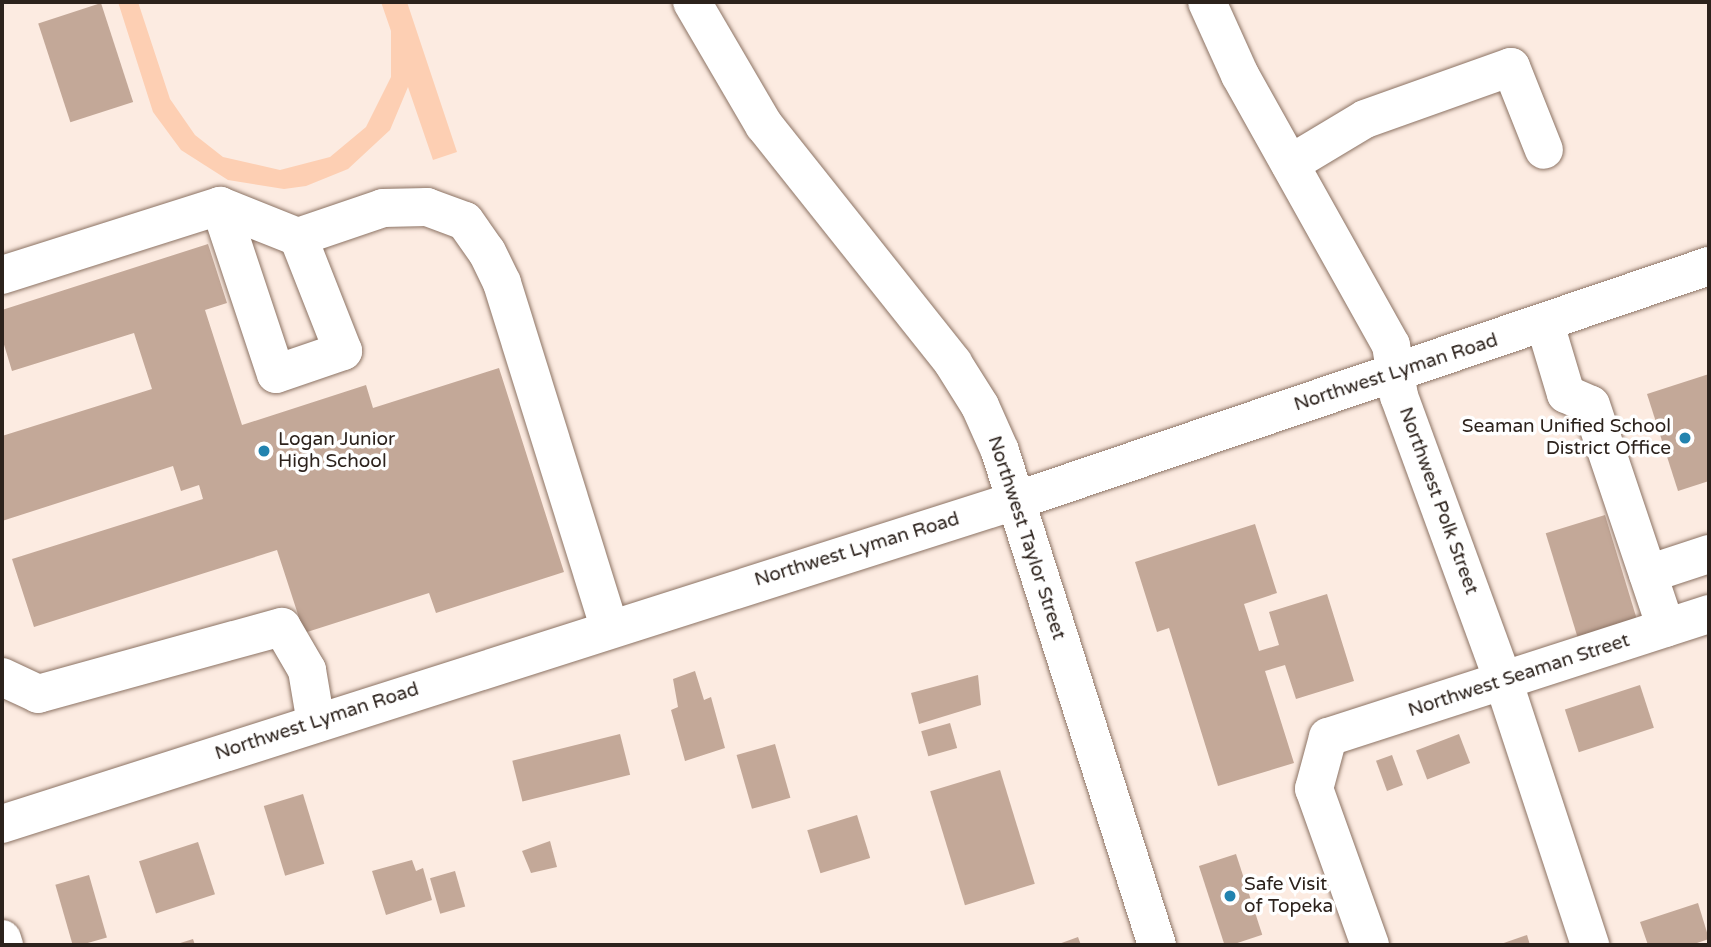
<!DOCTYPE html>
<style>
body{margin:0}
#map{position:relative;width:1711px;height:947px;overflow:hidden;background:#fcebe1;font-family:"Varela Round",sans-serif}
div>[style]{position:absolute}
.green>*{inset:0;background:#fdcfb3}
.building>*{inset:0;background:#c3a898;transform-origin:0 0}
.roads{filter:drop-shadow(0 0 2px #8c7364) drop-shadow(0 0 2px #8c7364)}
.minor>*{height:38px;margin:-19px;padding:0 19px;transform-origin:19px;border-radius:19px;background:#fff}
.dots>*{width:19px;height:19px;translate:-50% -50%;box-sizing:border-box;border:4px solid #fff;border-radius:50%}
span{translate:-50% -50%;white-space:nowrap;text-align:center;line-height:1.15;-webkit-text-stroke:7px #fff;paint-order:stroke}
.street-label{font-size:19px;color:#2c221c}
.poi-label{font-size:19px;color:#2c221c}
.right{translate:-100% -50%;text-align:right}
.left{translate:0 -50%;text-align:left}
.frame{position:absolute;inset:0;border:4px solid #2c221c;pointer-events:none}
</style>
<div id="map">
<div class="green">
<i style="clip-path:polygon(118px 2px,138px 2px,170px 99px,195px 135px,223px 157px,280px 170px,330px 157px,366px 127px,391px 77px,391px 31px,381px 2px,407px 2px,457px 152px,433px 160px,408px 87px,390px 130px,348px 169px,306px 186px,284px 189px,228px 180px,181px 150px,153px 112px)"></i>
</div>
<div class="building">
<i style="left:101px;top:3px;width:104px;height:66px;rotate:72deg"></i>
<i style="clip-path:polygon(208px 244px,227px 303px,205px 310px,242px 425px,366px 385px,373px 408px,499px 368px,564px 572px,436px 613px,429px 593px,304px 633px,277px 550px,34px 627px,12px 559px,203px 499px,199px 485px,181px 491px,173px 466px,2px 521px,2px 436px,152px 389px,134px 333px,12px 371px,2px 338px,2px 310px)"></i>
<i style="clip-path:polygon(1709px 374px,1709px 481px,1678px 491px,1647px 394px)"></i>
<i style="left:1605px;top:515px;width:110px;height:62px;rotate:73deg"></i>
<i style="clip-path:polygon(1255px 524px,1277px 593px,1244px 604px,1259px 651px,1279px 645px,1269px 612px,1327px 594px,1354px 681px,1296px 699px,1285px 665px,1265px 671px,1294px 763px,1218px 786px,1169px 628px,1157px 632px,1135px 562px)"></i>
<i style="clip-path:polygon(695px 671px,704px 700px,711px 697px,725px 748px,685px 761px,671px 710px,678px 707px,673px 679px)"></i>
<i style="clip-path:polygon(978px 675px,981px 705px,919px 724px,911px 693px)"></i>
<i style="left:1640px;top:685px;width:45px;height:79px;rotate:72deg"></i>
<i style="left:950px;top:723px;width:26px;height:30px;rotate:74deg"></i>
<i style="left:620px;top:734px;width:42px;height:111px;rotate:76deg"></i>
<i style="left:1459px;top:734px;width:31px;height:46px;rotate:69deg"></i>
<i style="left:775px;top:744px;width:56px;height:40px;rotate:74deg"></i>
<i style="left:1392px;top:755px;width:32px;height:17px;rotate:70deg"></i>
<i style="left:1000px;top:770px;width:119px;height:73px;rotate:73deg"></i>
<i style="left:303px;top:794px;width:73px;height:41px;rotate:73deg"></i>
<i style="left:857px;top:815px;width:45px;height:52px;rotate:73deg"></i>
<i style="clip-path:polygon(550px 841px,557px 867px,531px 873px,522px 851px)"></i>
<i style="left:198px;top:842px;width:55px;height:62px;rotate:72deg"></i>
<i style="left:1236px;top:854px;width:85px;height:39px;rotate:72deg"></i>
<i style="clip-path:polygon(412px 860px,416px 871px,423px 868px,432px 900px,386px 915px,372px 871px)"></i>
<i style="left:455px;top:871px;width:37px;height:26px;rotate:74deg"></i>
<i style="left:89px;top:875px;width:65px;height:35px;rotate:74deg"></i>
<i style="clip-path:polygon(1698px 903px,1709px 939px,1691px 945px,1648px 945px,1640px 922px)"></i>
<i style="clip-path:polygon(1527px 935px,1530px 945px,1498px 945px)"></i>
<i style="clip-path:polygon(1078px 937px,1081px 945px,1056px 945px)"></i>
<i style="clip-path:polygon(193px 939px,195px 945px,174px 945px)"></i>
</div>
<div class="roads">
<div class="minor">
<i style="left:692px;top:2px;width:143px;rotate:59.7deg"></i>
<i style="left:764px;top:125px;width:304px;rotate:51.5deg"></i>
<i style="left:953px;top:363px;width:51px;rotate:57.9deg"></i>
<i style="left:980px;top:406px;width:49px;rotate:66deg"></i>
<i style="left:1000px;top:451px;width:518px;rotate:72.37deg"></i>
<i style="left:1207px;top:2px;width:80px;rotate:65.7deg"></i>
<i style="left:1240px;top:75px;width:309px;rotate:60.8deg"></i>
<i style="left:1391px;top:345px;width:52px;rotate:81.1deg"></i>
<i style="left:1399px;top:396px;width:306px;rotate:69.9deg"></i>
<i style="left:1504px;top:683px;width:276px;rotate:71.8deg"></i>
<i style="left:1290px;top:164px;width:87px;rotate:-31deg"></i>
<i style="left:1365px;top:119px;width:155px;rotate:-19.6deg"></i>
<i style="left:1511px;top:67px;width:89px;rotate:68.3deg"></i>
<i style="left:220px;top:206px;width:177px;rotate:71.6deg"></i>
<i style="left:276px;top:374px;width:71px;rotate:-18.9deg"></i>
<i style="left:343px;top:351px;width:123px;rotate:-111.5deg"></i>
<i style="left:2px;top:275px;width:229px;rotate:-17.6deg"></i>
<i style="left:220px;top:206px;width:84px;rotate:21.7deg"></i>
<i style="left:298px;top:237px;width:90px;rotate:-18.8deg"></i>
<i style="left:383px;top:208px;width:44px;rotate:-1.3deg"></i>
<i style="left:427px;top:207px;width:40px;rotate:20.2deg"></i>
<i style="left:465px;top:221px;width:38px;rotate:55deg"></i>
<i style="left:487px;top:252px;width:34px;rotate:64deg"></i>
<i style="left:502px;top:283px;width:360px;rotate:72.7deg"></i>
<i style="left:1545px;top:324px;width:73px;rotate:73.3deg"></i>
<i style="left:1566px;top:394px;width:27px;rotate:24deg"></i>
<i style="left:1591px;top:405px;width:235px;rotate:71.4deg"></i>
<i style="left:1648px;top:574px;width:64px;rotate:-18.2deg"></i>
<i style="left:2px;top:677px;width:40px;rotate:25deg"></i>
<i style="left:38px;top:694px;width:253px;rotate:-15.4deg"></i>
<i style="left:282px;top:627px;width:50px;rotate:59.8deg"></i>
<i style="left:307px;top:670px;width:54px;rotate:80.4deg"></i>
<i style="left:2px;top:824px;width:1063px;rotate:-17.69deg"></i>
<i style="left:1015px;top:501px;width:733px;rotate:-18.71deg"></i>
<i style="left:2px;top:939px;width:6px;rotate:72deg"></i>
<i style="left:1370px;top:945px;width:166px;rotate:-109.7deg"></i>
<i style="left:1314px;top:789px;width:54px;rotate:-74.9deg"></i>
<i style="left:1328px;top:737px;width:400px;rotate:-17.9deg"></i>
</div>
</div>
<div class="dots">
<i style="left:1685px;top:438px;background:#2283af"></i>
<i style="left:264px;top:451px;background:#2283af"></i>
<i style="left:1230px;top:896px;background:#2283af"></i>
</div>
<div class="street-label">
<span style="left:1396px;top:373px;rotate:-18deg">Northwest Lyman Road</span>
<span style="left:1438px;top:501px;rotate:70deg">Northwest Polk Street</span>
<span style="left:1026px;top:538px;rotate:72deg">Northwest Taylor Street</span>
<span style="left:857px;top:550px;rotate:-17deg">Northwest Lyman Road</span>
<span style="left:1519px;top:676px;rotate:-18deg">Northwest Seaman Street</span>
<span style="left:317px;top:722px;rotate:-18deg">Northwest Lyman Road</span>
</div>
<div class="poi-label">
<span class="right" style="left:1671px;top:438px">Seaman Unified School<br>District Office</span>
<span class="left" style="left:278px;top:451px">Logan Junior<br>High School</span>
<span class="left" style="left:1244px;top:896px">Safe Visit<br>of Topeka</span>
</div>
<div class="frame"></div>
</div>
